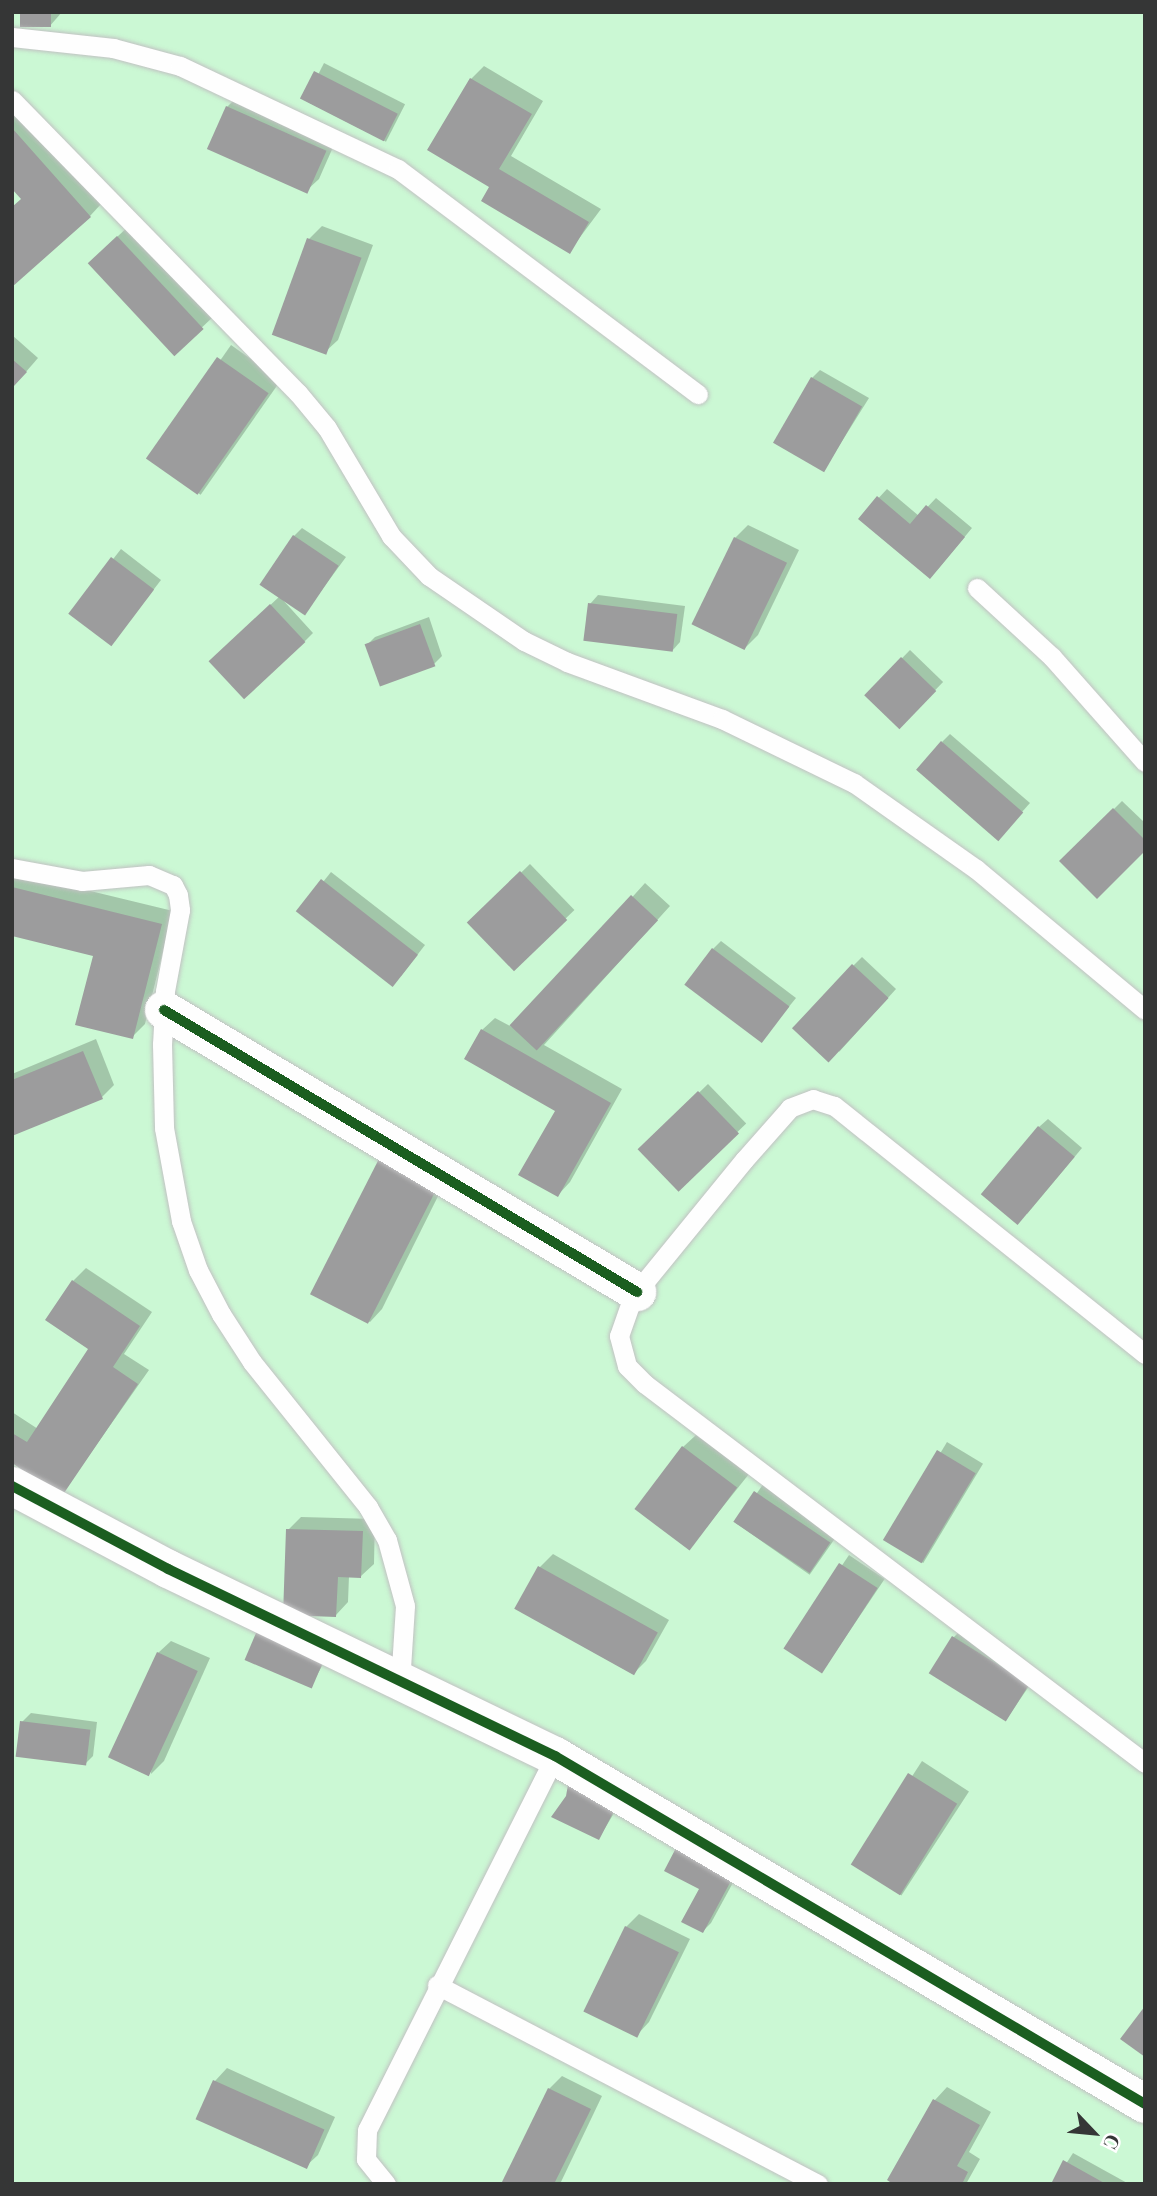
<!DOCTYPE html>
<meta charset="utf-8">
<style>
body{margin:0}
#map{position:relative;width:1157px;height:2196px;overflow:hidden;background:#f7f7f8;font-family:"Playfair Display",serif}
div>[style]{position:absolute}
.green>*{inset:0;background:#cbf8d4;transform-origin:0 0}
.shadow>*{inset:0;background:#0003;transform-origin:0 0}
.building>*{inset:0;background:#9c9c9d;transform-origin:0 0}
.roads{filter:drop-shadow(0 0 2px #c1c1c2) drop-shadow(0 0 2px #c1c1c2)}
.lane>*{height:19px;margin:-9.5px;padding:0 9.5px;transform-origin:9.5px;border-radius:9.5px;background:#fefefe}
.street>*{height:38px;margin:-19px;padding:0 19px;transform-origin:19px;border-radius:19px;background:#fefefe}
.cycleway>*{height:10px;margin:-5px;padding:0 5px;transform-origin:5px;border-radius:5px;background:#1b5e20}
span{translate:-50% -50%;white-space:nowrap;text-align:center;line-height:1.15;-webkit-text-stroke:7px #fff;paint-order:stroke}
.frame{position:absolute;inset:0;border:14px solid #353636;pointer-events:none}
.north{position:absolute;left:1059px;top:2098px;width:70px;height:70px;-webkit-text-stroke:5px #fff;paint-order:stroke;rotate:116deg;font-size:19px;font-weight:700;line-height:28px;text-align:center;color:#353636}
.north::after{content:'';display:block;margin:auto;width:24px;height:32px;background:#353636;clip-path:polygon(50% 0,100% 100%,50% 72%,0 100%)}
</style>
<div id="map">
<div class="green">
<i style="left:12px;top:12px;width:1133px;height:2172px"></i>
</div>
<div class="shadow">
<i style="clip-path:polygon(22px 12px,62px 12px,49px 27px)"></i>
<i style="left:324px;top:63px;width:91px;height:42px;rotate:27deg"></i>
<i style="clip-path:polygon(484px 66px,543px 101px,511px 156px,601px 209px,569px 252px,491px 186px,471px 79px)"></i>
<i style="clip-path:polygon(240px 94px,337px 138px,319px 179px,306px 191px,227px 107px)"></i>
<i style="clip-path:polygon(12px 102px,102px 203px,90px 216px,23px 198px,12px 186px)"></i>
<i style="clip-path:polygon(131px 224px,215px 315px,174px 354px,103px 250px)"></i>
<i style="clip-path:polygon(322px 226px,373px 245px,338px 340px,325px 352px,309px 239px)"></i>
<i style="clip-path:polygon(12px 335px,38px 358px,12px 388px)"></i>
<i style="left:231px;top:345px;width:61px;height:140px;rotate:35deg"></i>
<i style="clip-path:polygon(820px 370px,869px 398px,824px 470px,812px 378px)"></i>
<i style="clip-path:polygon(887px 489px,919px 516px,936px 498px,972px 528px,938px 569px,860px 518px)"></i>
<i style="clip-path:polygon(748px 525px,799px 550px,758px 635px,745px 648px,735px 538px)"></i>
<i style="clip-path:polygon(302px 528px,346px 557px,305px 613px,282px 599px,313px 633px,305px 641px,219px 653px,280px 596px,294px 536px)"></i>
<i style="clip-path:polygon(121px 549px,161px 580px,118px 636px,70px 614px)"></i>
<i style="clip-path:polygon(598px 595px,685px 606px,680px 642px,672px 651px,590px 604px)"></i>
<i style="clip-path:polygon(429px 617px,442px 656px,434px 664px,367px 645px,375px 637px)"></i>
<i style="left:910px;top:650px;width:46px;height:62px;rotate:44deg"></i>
<i style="clip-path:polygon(950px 734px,1030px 803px,1006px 830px,942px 742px)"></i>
<i style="clip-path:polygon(1122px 801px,1145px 823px,1145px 849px,1062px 861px)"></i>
<i style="left:530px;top:864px;width:64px;height:85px;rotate:46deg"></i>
<i style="clip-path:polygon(12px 872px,173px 911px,145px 1024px,132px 1037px,95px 954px,12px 934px)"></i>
<i style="clip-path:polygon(331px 872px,425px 945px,401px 976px,299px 912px)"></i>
<i style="clip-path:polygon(645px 883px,670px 906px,544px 1045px,622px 1089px,570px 1182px,558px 1195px,557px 1110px,482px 1030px,495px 1018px,514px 1028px)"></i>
<i style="clip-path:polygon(721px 941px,796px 998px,761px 1041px,713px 949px)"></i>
<i style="clip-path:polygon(862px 957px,896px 989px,839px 1052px,853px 966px)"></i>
<i style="clip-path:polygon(96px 1039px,114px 1085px,102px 1097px,12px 1134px,12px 1074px)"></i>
<i style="left:708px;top:1084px;width:55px;height:95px;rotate:46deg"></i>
<i style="clip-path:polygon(1048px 1119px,1082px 1148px,1027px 1214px,1039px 1127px)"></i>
<i style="clip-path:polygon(453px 1166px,382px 1309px,370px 1322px,314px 1294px)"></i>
<i style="clip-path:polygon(86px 1268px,152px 1312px,124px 1354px,149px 1370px,62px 1494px,12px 1461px,12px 1412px,38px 1429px,90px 1349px,73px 1281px)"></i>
<i style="clip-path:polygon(696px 1435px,749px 1474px,689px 1549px,683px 1447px)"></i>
<i style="left:947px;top:1442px;width:42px;height:116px;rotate:31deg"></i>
<i style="left:764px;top:1483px;width:90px;height:49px;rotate:35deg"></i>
<i style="clip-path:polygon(301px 1517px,375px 1519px,374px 1564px,361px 1576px,349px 1576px,348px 1602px,336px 1615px,288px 1530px)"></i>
<i style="clip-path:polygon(553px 1554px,669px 1620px,646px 1661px,633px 1674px,517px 1608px,540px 1567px)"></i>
<i style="left:849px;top:1555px;width:43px;height:112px;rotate:34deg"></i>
<i style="clip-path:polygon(269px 1618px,333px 1646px,311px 1686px)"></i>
<i style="clip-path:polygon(962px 1629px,1036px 1676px,1006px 1720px,953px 1638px)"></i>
<i style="clip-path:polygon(171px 1641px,210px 1658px,164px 1761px,151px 1774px,158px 1653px)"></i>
<i style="clip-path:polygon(31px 1713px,97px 1722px,93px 1756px,85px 1764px,22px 1722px)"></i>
<i style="left:922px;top:1761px;width:56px;height:124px;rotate:33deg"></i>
<i style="clip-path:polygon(567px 1797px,622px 1800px,599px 1838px)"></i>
<i style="clip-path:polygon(741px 1868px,711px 1923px,703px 1931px,701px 1889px)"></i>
<i style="clip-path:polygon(639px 1914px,690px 1939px,649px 2022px,637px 2035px,586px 2010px,626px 1927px)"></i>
<i style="clip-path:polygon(227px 2068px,335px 2117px,318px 2155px,305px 2167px,197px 2119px,215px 2081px)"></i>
<i style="clip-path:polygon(562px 2076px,602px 2096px,560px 2184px,506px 2184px,549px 2089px)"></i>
<i style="clip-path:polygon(947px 2087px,991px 2112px,969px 2152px,980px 2159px,966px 2184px,896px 2184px,889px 2180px,935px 2100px)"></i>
<i style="clip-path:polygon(1073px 2153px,1129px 2184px,1053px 2184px)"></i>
</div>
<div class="building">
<i style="left:20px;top:12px;width:31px;height:15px"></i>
<i style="left:314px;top:71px;width:94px;height:31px;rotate:27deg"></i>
<i style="clip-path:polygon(470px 78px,532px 114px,499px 169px,589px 222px,570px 254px,481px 201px,489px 187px,427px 150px)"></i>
<i style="left:226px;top:106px;width:110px;height:47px;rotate:24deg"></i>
<i style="clip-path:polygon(12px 128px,91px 217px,12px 287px,12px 207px,21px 199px,12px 189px)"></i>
<i style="left:117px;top:236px;width:127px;height:40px;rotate:47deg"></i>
<i style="left:307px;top:238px;width:58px;height:103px;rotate:20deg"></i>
<i style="left:217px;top:357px;width:63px;height:124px;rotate:35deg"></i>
<i style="clip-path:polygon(12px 359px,27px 372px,12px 388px)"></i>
<i style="left:811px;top:377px;width:59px;height:76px;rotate:30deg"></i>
<i style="clip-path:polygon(877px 496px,910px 524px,926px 505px,965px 537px,930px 579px,858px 519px)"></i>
<i style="left:293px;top:535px;width:55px;height:60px;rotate:34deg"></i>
<i style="left:734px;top:537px;width:59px;height:97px;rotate:26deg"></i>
<i style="left:111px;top:557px;width:54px;height:71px;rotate:37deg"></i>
<i style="left:588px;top:603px;width:90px;height:38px;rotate:7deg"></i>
<i style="left:270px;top:604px;width:52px;height:84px;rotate:47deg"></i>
<i style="left:420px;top:624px;width:45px;height:59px;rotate:70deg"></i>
<i style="left:901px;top:657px;width:49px;height:53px;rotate:44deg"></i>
<i style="left:941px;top:741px;width:109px;height:38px;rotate:41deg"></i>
<i style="clip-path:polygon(1113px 808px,1145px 840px,1145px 851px,1097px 899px,1059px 861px)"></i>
<i style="left:520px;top:871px;width:68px;height:74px;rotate:46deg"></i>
<i style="left:321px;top:879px;width:123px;height:41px;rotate:38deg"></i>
<i style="clip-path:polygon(12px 887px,162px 924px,133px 1039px,75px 1025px,93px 956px,12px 936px)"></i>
<i style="left:631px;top:895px;width:37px;height:178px;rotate:43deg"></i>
<i style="left:712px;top:948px;width:97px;height:46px;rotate:37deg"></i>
<i style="left:852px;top:964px;width:50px;height:88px;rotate:43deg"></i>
<i style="clip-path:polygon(481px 1029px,611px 1103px,558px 1197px,518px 1175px,555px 1111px,464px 1059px)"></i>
<i style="clip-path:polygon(83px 1051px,103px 1099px,12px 1136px,12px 1080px)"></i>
<i style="left:698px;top:1091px;width:59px;height:84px;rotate:46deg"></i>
<i style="left:1038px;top:1126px;width:48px;height:89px;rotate:40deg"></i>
<i style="left:384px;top:1149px;width:65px;height:163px;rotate:27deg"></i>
<i style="clip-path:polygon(72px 1280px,140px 1326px,113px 1367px,138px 1384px,62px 1496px,12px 1463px,12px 1433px,27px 1442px,88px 1349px,45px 1320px)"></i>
<i style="left:682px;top:1446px;width:69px;height:79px;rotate:37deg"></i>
<i style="left:937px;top:1450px;width:45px;height:105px;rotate:31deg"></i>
<i style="left:754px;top:1491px;width:92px;height:37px;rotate:34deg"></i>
<i style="clip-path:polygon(286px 1529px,363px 1531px,361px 1578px,338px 1577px,336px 1617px,283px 1615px)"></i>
<i style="left:839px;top:1563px;width:46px;height:102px;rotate:33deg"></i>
<i style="left:538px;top:1566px;width:137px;height:49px;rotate:29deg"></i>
<i style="left:259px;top:1626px;width:73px;height:37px;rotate:23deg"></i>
<i style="left:952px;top:1636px;width:91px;height:44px;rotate:32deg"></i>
<i style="left:157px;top:1652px;width:45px;height:116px;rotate:25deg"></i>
<i style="left:20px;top:1721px;width:71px;height:36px;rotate:7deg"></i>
<i style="left:908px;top:1773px;width:58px;height:108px;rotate:32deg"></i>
<i style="clip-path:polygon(568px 1785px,615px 1809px,599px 1840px,551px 1817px,566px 1796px)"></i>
<i style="clip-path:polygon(677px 1846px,733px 1877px,703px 1933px,681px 1922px,699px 1889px,664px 1871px)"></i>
<i style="left:625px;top:1926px;width:60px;height:95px;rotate:26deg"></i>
<i style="clip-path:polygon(1145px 2006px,1145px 2057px,1120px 2039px)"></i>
<i style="left:213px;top:2080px;width:122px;height:43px;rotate:24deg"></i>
<i style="clip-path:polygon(548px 2088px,591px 2109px,554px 2184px,501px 2184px)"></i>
<i style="clip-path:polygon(933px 2099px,980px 2125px,957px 2166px,968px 2172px,962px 2184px,893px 2184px,887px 2180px)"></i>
<i style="clip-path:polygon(1063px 2160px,1106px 2184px,1051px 2184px)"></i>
</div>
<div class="roads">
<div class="lane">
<i style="left:12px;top:37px;width:102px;rotate:6.2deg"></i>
<i style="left:113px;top:48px;width:69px;rotate:15deg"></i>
<i style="left:180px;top:66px;width:241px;rotate:25.3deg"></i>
<i style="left:398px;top:169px;width:375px;rotate:36.9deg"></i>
<i style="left:12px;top:100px;width:409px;rotate:45.7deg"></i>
<i style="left:298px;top:393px;width:45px;rotate:50.4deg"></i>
<i style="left:327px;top:428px;width:126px;rotate:59.3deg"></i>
<i style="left:391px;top:536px;width:55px;rotate:46.5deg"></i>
<i style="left:429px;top:576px;width:115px;rotate:34.4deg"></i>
<i style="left:524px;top:641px;width:48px;rotate:26deg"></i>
<i style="left:567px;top:662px;width:165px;rotate:20.2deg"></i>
<i style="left:722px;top:719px;width:147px;rotate:25.9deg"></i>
<i style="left:854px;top:783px;width:149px;rotate:35.2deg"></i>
<i style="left:976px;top:869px;width:220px;rotate:39.8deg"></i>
<i style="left:977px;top:588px;width:102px;rotate:42.6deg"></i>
<i style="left:1052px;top:657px;width:140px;rotate:48.5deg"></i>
<i style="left:12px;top:868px;width:71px;rotate:10.5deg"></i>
<i style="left:82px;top:881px;width:67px;rotate:-5.1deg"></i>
<i style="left:149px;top:875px;width:26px;rotate:23deg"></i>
<i style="left:173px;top:885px;width:11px;rotate:63deg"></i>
<i style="left:178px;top:895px;width:15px;rotate:82deg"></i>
<i style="left:180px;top:910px;width:82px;rotate:100.5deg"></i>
<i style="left:165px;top:991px;width:53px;rotate:93.2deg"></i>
<i style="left:162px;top:1044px;width:84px;rotate:88.6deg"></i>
<i style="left:164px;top:1128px;width:95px;rotate:79.6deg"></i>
<i style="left:181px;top:1221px;width:52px;rotate:70.9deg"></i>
<i style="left:198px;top:1270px;width:50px;rotate:62.4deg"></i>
<i style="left:221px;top:1314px;width:57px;rotate:57.1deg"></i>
<i style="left:252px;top:1362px;width:186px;rotate:51.3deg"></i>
<i style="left:368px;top:1507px;width:38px;rotate:60deg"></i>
<i style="left:387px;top:1540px;width:68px;rotate:74.7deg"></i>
<i style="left:405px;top:1606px;width:78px;rotate:93.7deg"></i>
<i style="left:1145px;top:1354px;width:398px;rotate:-141.4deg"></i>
<i style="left:834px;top:1106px;width:22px;rotate:-162deg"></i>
<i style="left:813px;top:1099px;width:25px;rotate:159deg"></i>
<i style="left:790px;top:1108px;width:69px;rotate:131.5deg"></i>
<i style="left:744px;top:1160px;width:176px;rotate:129.2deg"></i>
<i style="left:633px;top:1296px;width:42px;rotate:109.3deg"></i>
<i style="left:619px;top:1336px;width:31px;rotate:75deg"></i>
<i style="left:627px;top:1366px;width:25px;rotate:45deg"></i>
<i style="left:645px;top:1384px;width:627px;rotate:37.16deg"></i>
<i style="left:437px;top:1985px;width:430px;rotate:27.6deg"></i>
<i style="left:386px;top:2184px;width:32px;rotate:-129deg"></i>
<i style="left:366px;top:2159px;width:29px;rotate:-88deg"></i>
<i style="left:367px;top:2130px;width:419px;rotate:-63.3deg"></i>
</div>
<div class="street">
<i style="left:164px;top:1010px;width:551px;rotate:30.8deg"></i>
<i style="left:12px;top:1486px;width:177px;rotate:28deg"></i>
<i style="left:168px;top:1569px;width:430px;rotate:25.8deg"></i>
<i style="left:555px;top:1756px;width:685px;rotate:30.53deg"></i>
</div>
</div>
<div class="cycleway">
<i style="left:164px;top:1010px;width:551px;rotate:30.8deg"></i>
<i style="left:12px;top:1486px;width:177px;rotate:28deg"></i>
<i style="left:168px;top:1569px;width:430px;rotate:25.8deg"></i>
<i style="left:555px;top:1756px;width:685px;rotate:30.53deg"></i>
</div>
<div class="frame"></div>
<div class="north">С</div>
</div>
